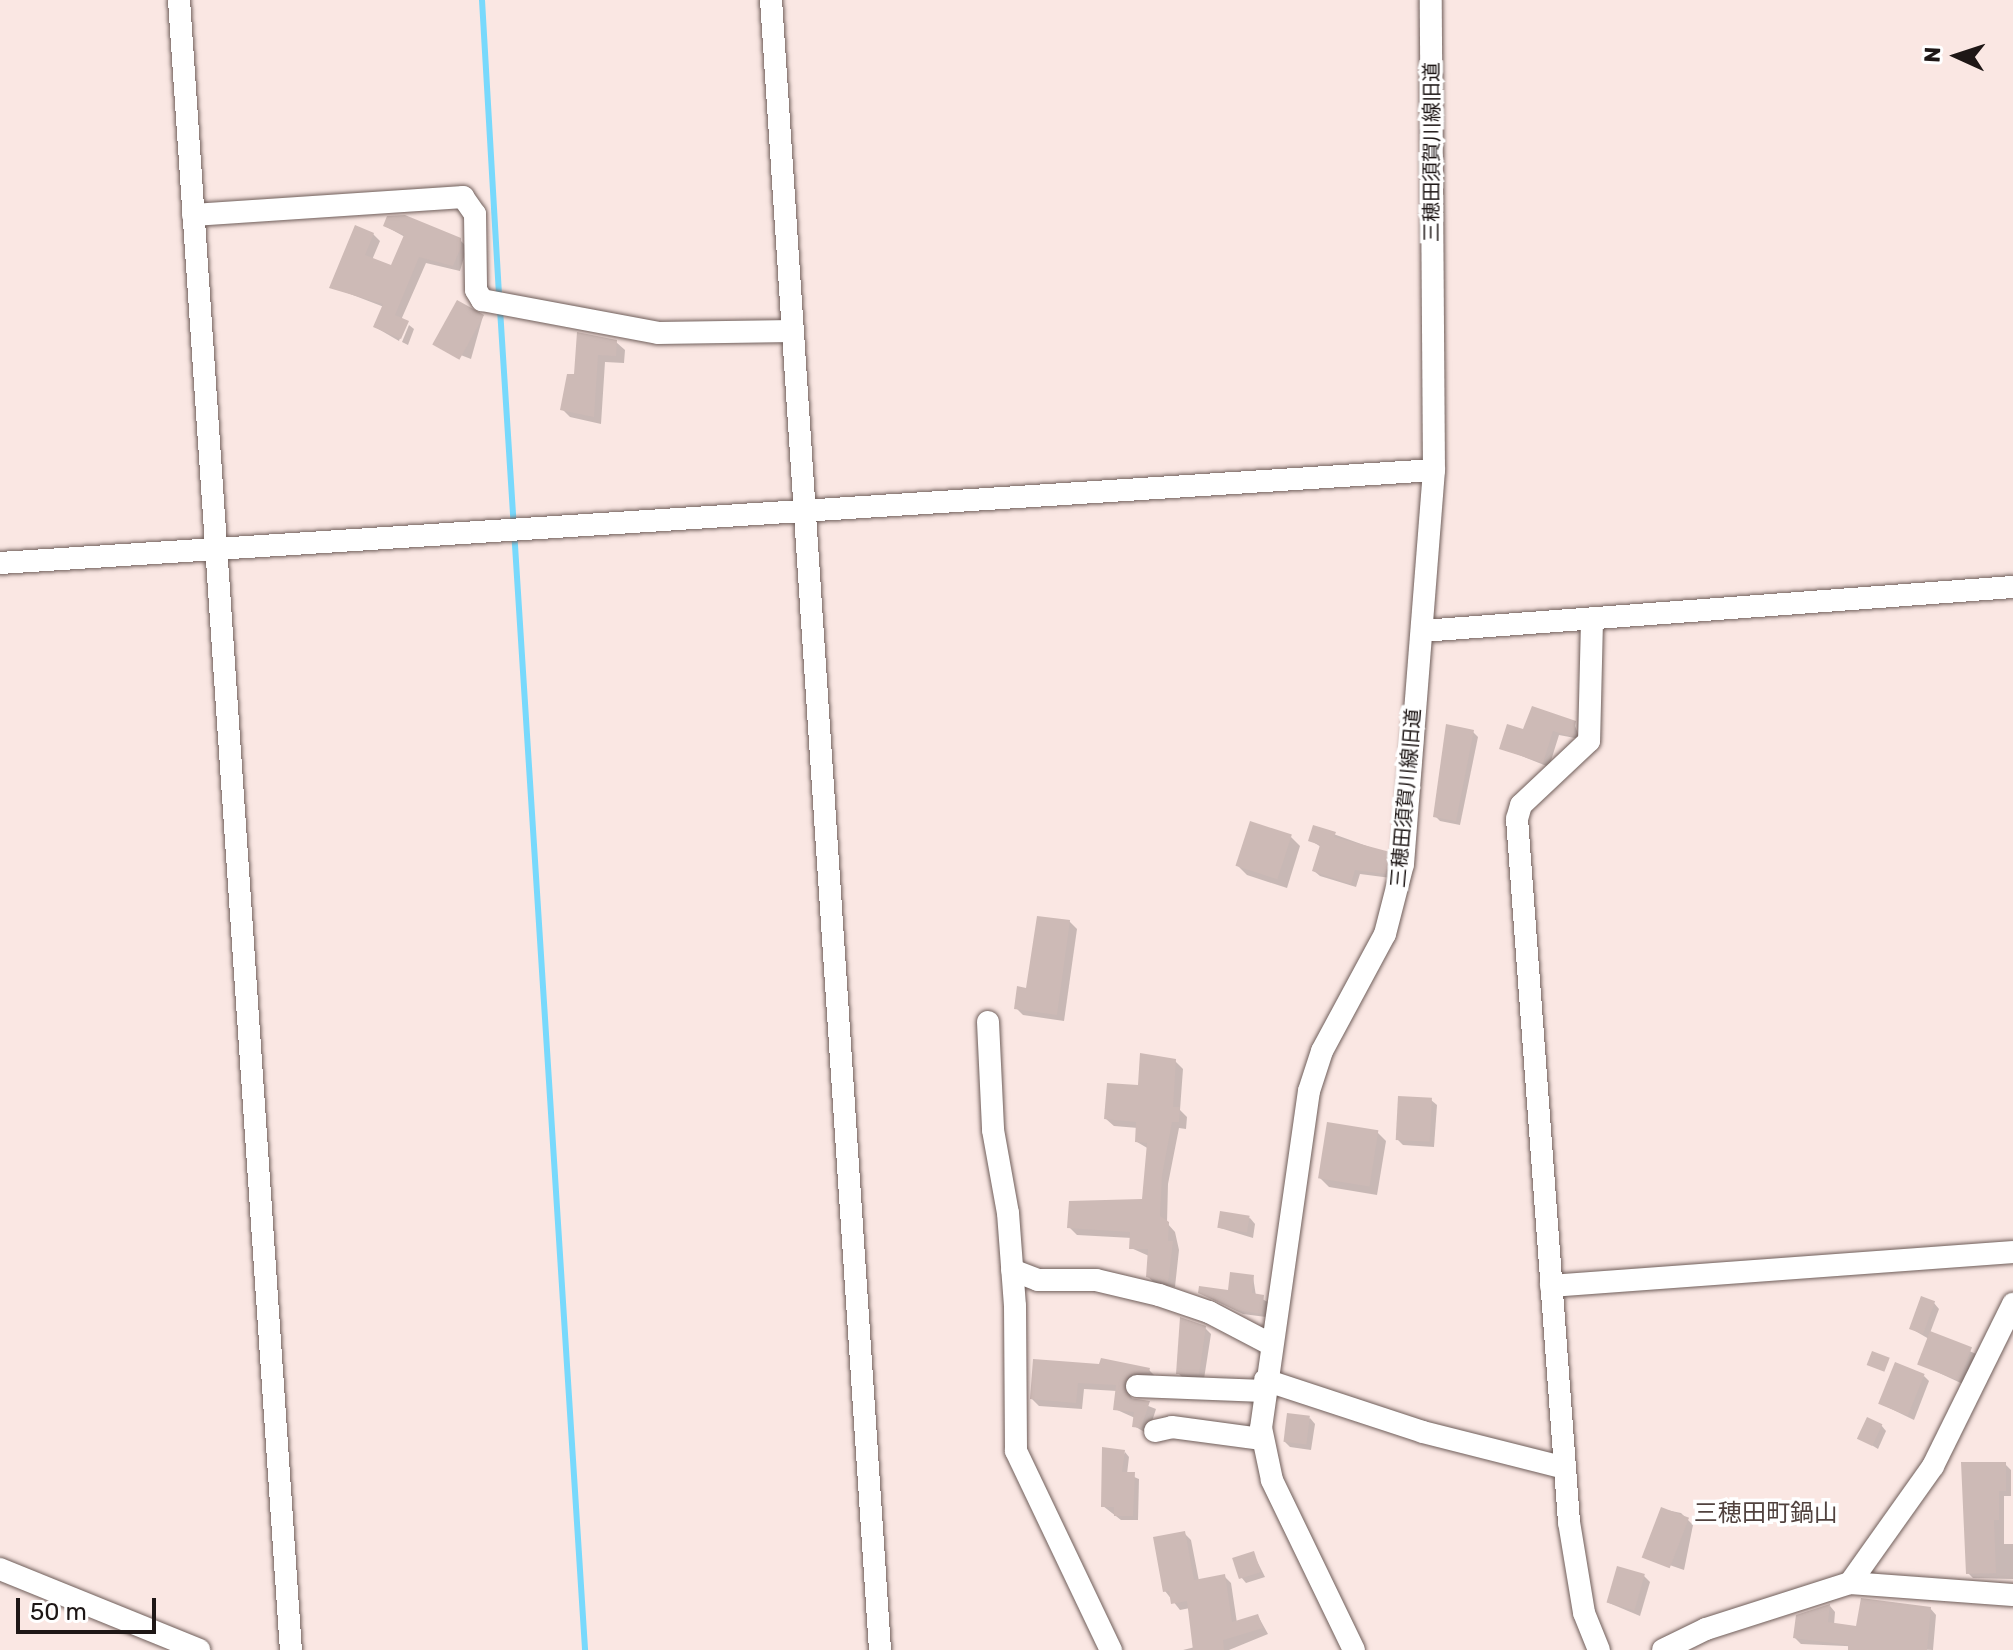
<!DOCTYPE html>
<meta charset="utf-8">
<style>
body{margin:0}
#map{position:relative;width:2013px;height:1650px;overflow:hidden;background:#fae7e3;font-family:Rubik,"Noto Sans JP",sans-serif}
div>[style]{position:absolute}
.shadow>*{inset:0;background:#0003}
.stream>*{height:6px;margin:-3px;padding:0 3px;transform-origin:3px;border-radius:3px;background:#78d9fc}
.building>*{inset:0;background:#cdbab6;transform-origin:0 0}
.roads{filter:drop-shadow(0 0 2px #6f5e5a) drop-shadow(0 0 2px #6f5e5a)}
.street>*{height:22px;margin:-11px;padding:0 11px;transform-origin:11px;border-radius:11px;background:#fff}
span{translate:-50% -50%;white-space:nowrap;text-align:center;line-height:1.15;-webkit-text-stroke:7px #fff;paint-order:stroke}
.street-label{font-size:20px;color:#1e1716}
.quarter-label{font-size:24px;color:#51423e}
.north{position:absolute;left:1917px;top:16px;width:80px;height:80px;-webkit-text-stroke:6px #fff;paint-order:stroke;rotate:273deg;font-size:22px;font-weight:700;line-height:32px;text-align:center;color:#1e1716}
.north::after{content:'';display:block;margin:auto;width:28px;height:36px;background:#1e1716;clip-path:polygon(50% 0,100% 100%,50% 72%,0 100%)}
.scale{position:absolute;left:16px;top:1598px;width:140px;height:36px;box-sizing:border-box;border:4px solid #1e1716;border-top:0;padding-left:10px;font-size:24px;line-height:28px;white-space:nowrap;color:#1e1716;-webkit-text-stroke:6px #fff;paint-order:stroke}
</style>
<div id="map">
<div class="shadow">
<i style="clip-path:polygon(385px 226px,460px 240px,467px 247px,460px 271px,426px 263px,401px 320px,406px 323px,399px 341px,375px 327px,384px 307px,332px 287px,373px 234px,380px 241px,372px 260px,392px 268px,405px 237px)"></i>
<i style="clip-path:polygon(483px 316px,471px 359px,445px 349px)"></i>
<i style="clip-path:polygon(409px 325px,414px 329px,408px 345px,402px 342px)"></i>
<i style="clip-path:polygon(579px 334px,616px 342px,625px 350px,624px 363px,605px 362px,601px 424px,570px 417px,562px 409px,576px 376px)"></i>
<i style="clip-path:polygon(1574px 723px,1580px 739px,1559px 735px,1549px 767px,1502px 748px,1525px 731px)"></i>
<i style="clip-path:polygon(1473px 732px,1478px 737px,1460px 825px,1440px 821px,1435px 816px)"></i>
<i style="clip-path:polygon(1314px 827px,1389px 854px,1394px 859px,1391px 878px,1360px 874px,1356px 887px,1320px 876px,1314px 871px,1321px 847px,1310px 840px)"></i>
<i style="clip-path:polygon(1291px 837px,1300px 846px,1287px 888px,1247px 875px,1238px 866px)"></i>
<i style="clip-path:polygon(1069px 921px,1077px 929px,1064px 1021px,1023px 1015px,1016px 1008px)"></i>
<i style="clip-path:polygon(1175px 1061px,1183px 1069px,1180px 1110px,1187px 1117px,1186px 1129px,1179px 1128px,1168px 1184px,1167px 1223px,1175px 1232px,1179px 1250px,1175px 1287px,1156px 1284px,1148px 1277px,1149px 1256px,1131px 1248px,1132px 1238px,1077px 1235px,1069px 1227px,1144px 1201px,1149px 1149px,1137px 1142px,1138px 1128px,1114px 1126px,1106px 1119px)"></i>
<i style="clip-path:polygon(1431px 1100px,1437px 1105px,1434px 1147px,1403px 1145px,1397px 1139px)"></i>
<i style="clip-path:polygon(1377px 1132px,1386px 1141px,1377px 1195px,1329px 1187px,1320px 1178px)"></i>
<i style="clip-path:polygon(1250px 1218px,1255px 1224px,1253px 1238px,1220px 1228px)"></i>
<i style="clip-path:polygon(1253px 1277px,1256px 1296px,1268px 1302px,1266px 1317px,1243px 1314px,1200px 1293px,1230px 1292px)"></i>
<i style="clip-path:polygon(1934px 1303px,1939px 1309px,1930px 1333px,1976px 1354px,1965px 1385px,1920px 1364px,1929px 1339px,1910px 1328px)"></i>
<i style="clip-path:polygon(1205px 1328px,1211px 1334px,1204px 1379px,1183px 1378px,1178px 1373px)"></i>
<i style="clip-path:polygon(1035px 1361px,1149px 1370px,1155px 1376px,1129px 1393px,1133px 1400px,1156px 1409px,1148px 1434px,1134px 1426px,1135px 1418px,1115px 1409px,1117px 1391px,1084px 1389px,1082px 1409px,1039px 1406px,1032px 1399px)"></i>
<i style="clip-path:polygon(1924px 1376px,1929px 1381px,1914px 1420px,1881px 1404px)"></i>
<i style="clip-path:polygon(1310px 1418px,1315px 1424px,1311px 1450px,1290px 1447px,1284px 1441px)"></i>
<i style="clip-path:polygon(1881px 1425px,1886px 1431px,1878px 1449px,1860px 1438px)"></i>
<i style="clip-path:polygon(1125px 1452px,1129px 1457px,1127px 1474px,1139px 1479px,1138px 1520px,1121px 1520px,1103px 1506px)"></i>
<i style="clip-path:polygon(2005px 1464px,2011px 1470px,2011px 1496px,2004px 1496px,2004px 1544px,2013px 1544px,2013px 1579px,1973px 1578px,1968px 1573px)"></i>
<i style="clip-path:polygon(1662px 1509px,1681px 1513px,1693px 1525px,1684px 1570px,1652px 1559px)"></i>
<i style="clip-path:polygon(1184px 1533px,1191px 1540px,1199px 1581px,1224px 1576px,1231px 1583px,1237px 1623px,1258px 1616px,1268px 1634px,1229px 1650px,1183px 1650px,1195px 1647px,1190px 1608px,1180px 1610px,1165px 1591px)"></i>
<i style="clip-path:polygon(1253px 1553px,1265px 1577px,1246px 1583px,1241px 1577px)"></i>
<i style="clip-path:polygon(1644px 1576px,1650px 1582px,1640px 1616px,1609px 1603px)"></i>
<i style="clip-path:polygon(1830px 1606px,1835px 1612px,1834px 1625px,1858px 1629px,1930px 1608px,1936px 1615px,1933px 1650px,1801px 1644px,1795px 1638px)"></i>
</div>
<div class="stream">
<i style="left:482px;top:0;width:298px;rotate:86.7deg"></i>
<i style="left:500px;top:309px;width:1344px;rotate:86.37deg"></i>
</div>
<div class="building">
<i style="clip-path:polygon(405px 215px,461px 238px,461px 247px,453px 266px,419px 257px,395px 315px,409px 321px,401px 339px,373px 327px,383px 304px,329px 288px,355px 225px,374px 233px,365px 255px,391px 265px,404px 235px,383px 226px,387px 216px)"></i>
<i style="left:457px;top:300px;width:31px;height:51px;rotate:29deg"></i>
<i style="clip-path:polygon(577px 332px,617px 340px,616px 356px,598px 355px,594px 417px,560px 410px,567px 374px,574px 374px)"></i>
<i style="clip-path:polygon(1532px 706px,1576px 721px,1573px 737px,1553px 731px,1543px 763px,1499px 749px,1507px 724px,1523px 729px)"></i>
<i style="clip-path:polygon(1446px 724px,1474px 730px,1456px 821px,1433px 817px)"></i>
<i style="left:1250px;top:821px;width:44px;height:47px;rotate:18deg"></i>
<i style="clip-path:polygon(1313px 825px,1336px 832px,1334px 837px,1390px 852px,1386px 874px,1355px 870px,1351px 884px,1312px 871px,1320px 845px,1308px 841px)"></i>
<i style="clip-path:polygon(1037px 916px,1070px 920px,1057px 1015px,1014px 1009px,1017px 986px,1026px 988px)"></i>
<i style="clip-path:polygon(1140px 1053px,1176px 1059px,1173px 1107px,1180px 1107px,1179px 1122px,1172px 1122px,1162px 1175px,1160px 1216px,1169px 1222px,1168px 1241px,1173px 1241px,1168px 1283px,1146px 1277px,1148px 1249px,1129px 1249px,1130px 1232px,1067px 1228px,1069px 1201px,1142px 1199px,1147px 1143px,1135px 1142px,1136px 1122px,1104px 1119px,1107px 1083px,1138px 1085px)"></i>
<i style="left:1398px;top:1096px;width:34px;height:44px;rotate:3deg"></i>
<i style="left:1327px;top:1122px;width:52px;height:57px;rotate:9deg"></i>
<i style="left:1220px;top:1211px;width:30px;height:17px;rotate:9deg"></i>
<i style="clip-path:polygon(1230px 1272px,1254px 1275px,1252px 1293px,1264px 1295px,1262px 1314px,1236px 1310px,1198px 1293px,1199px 1286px,1228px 1290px)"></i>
<i style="left:1921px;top:1296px;width:15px;height:35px;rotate:20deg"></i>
<i style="clip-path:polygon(1180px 1317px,1206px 1326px,1199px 1374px,1176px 1374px)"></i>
<i style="left:1930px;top:1331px;width:45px;height:36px;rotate:21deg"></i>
<i style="left:1872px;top:1351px;width:19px;height:15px;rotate:21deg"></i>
<i style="clip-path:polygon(1101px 1358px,1150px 1368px,1149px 1372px,1130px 1374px,1123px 1385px,1130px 1398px,1150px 1401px,1141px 1428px,1132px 1427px,1134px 1412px,1113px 1410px,1116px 1385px,1078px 1383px,1076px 1403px,1030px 1399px,1033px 1359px,1099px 1364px)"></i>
<i style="left:1895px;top:1362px;width:32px;height:45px;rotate:22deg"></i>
<i style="left:1287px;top:1413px;width:23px;height:29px;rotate:7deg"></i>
<i style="left:1867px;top:1417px;width:17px;height:24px;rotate:25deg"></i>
<i style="clip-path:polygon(1102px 1447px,1125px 1450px,1122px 1472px,1135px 1472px,1133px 1516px,1114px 1516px,1114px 1507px,1101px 1507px)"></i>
<i style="clip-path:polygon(1961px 1462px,2006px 1462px,2006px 1491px,1999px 1491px,1999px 1520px,1994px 1520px,1996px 1573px,1966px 1574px)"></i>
<i style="left:1661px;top:1507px;width:30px;height:54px;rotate:21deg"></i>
<i style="clip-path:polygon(1185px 1531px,1194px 1580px,1225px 1574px,1232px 1622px,1258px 1614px,1263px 1628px,1223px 1640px,1224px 1650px,1193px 1650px,1187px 1601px,1171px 1604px,1169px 1591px,1163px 1592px,1153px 1537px)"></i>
<i style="left:1254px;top:1551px;width:22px;height:23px;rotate:72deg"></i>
<i style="left:1617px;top:1566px;width:29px;height:38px;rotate:16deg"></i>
<i style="clip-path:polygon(1861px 1598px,1931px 1607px,1927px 1650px,1848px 1650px,1848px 1645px,1793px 1638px,1796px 1615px,1830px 1604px,1828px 1622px,1856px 1626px)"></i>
</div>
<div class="roads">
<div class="street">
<i style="left:179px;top:0;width:1654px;rotate:86.12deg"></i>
<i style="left:771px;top:0;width:1654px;rotate:86.22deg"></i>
<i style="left:193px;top:215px;width:271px;rotate:-3.8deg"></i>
<i style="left:463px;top:197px;width:21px;rotate:55deg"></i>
<i style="left:475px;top:214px;width:76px;rotate:89.2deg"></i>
<i style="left:476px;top:290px;width:12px;rotate:59deg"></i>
<i style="left:482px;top:300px;width:179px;rotate:10.6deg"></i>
<i style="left:658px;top:333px;width:135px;rotate:-0.8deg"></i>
<i style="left:0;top:563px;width:1437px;rotate:-3.71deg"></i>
<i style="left:1592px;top:621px;width:120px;rotate:91.4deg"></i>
<i style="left:1589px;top:741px;width:93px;rotate:136.7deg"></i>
<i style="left:1521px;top:805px;width:15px;rotate:106deg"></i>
<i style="left:1517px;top:819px;width:705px;rotate:85.77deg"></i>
<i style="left:1569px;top:1522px;width:92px;rotate:80.6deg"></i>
<i style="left:1584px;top:1613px;width:40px;rotate:68deg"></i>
<i style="left:1422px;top:631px;width:593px;rotate:-4.26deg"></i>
<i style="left:988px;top:1022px;width:108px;rotate:87.3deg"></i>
<i style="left:993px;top:1130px;width:84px;rotate:79.8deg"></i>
<i style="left:1008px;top:1213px;width:93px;rotate:85.7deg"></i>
<i style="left:1015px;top:1306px;width:145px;rotate:89.6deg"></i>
<i style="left:1016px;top:1451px;width:221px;rotate:64.5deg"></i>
<i style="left:1012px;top:1270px;width:28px;rotate:21deg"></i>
<i style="left:1038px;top:1280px;width:58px"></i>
<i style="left:1096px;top:1280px;width:65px;rotate:13.4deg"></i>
<i style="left:1159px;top:1295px;width:53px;rotate:18.8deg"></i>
<i style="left:1209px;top:1312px;width:69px;rotate:27.7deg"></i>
<i style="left:1551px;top:1286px;width:463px;rotate:-4.2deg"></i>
<i style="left:1265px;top:1380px;width:166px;rotate:18.2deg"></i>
<i style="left:1423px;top:1432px;width:146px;rotate:14.2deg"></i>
<i style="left:1137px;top:1386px;width:127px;rotate:2.3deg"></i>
<i style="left:1155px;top:1431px;width:17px;rotate:-13deg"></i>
<i style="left:1172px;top:1427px;width:91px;rotate:7.6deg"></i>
<i style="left:0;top:1569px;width:215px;rotate:22.1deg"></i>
<i style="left:1850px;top:1583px;width:143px;rotate:-54.6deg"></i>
<i style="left:1933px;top:1466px;width:181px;rotate:-63.7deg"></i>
<i style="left:1354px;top:1650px;width:189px;rotate:-115.8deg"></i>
<i style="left:1272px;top:1480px;width:53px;rotate:-101.9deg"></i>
<i style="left:1261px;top:1428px;width:340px;rotate:-81.9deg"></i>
<i style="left:1309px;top:1091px;width:42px;rotate:-72deg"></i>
<i style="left:1322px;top:1051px;width:133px;rotate:-61.7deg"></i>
<i style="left:1385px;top:934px;width:72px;rotate:-75.6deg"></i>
<i style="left:1403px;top:864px;width:395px;rotate:-85.5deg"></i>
<i style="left:1434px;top:470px;width:470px;rotate:-90.4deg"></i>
<i style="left:1663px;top:1650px;width:48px;rotate:-26deg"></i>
<i style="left:1706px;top:1629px;width:151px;rotate:-17.7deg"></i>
<i style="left:1850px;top:1583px;width:163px;rotate:4.2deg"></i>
</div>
</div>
<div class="street-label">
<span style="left:1432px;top:152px;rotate:-90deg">三穂田須賀川線旧道</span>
<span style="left:1406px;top:798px;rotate:-85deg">三穂田須賀川線旧道</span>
</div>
<div class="quarter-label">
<span style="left:1766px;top:1514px">三穂田町鍋山</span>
</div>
<div class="north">N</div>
<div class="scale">50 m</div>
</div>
